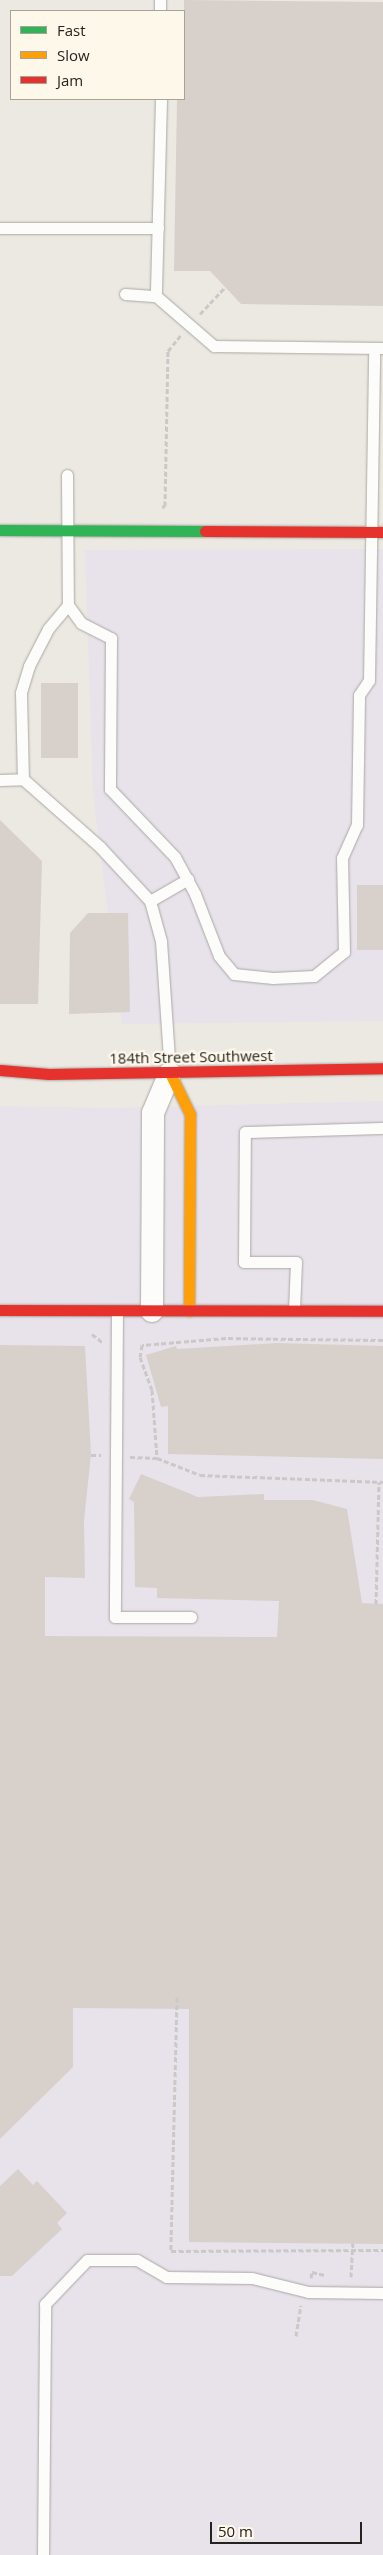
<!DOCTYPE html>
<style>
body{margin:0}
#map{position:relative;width:383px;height:2555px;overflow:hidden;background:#ece9e2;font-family:"Open Sans",sans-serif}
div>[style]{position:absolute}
.commercial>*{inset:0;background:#e8e2eb}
.building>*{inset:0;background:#d8d1cb;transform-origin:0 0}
.path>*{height:3px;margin-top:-1.5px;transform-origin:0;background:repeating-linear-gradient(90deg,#cbc9c7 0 5px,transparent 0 7.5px)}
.roads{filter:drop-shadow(0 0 1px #aaa8a3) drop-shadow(0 0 1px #aaa8a3)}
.lane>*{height:11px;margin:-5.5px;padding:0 5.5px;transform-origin:5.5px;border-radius:5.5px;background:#fcfcfb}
.street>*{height:22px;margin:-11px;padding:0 11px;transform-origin:11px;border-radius:11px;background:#fcfcfb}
.fast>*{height:11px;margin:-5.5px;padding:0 5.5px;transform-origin:5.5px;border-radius:5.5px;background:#30b455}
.slow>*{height:11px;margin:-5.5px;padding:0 5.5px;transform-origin:5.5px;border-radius:5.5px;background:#ff9f0a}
.jam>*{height:11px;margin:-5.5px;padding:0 5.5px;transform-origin:5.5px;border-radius:5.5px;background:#e5322d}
span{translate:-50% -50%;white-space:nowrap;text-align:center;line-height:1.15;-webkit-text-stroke:4.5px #fef8eb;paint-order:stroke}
.street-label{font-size:15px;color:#25231e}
.legend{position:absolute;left:10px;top:10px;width:175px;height:90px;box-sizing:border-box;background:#fef8eb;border:1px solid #a7a399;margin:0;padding:6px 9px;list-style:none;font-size:15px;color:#25231e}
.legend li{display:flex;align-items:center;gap:10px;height:25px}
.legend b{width:25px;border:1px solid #a7a399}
.scale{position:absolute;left:210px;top:2522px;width:152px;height:22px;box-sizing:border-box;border:2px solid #25231e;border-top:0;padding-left:6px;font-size:15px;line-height:18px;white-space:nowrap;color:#25231e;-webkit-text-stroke:4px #fef8eb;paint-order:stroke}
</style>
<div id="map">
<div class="commercial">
<i style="clip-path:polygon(383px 549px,383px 1021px,122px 1024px,93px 794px,85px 550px)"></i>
<i style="clip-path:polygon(383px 1101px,383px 2555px,0 2555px,0 1106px,110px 1108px)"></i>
</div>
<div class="building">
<i style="clip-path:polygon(184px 0,383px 2px,383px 306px,241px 304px,210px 271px,174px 271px,177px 99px,184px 99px)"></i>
<i style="left:41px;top:683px;width:37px;height:75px"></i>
<i style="clip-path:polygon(0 820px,42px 861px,38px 1004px,0 1004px)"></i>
<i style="left:357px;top:885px;width:26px;height:65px"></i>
<i style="clip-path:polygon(88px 913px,128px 913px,130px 1012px,69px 1014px,70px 933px)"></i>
<i style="clip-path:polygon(277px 1343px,383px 1346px,383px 1459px,168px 1454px,168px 1406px,161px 1407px,146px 1355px,176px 1346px,177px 1349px)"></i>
<i style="clip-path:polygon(0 1345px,85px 1346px,91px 1454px,84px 1521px,85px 1578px,45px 1577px,45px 1636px,277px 1637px,279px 1601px,157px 1598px,157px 1588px,135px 1587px,134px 1502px,129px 1499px,141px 1474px,198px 1497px,264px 1494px,264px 1500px,313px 1500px,347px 1509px,362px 1603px,383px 1604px,383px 2244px,189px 2242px,189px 2009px,73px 2008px,73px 2067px,0 2139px)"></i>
<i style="clip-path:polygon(18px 2169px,33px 2185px,37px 2181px,67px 2213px,57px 2223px,62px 2229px,12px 2276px,0 2276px,0 2186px)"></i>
</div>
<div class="path">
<i style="left:200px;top:314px;width:37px;rotate:-47deg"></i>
<i style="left:162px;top:507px;width:3px;rotate:-18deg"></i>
<i style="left:165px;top:506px;width:155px;rotate:-88.9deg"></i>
<i style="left:168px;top:351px;width:21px;rotate:-51deg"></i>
<i style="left:92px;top:1334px;width:13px;rotate:39deg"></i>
<i style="left:383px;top:1340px;width:157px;rotate:-179.3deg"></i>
<i style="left:226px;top:1338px;width:84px;rotate:175.2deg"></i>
<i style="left:142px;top:1345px;width:12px;rotate:99deg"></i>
<i style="left:140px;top:1357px;width:35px;rotate:70deg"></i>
<i style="left:152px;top:1390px;width:68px;rotate:85.8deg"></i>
<i style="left:157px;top:1458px;width:46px;rotate:21.6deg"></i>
<i style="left:200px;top:1475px;width:183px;rotate:2.2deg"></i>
<i style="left:91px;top:1455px;width:10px"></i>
<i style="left:130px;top:1457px;width:27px;rotate:2deg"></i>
<i style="left:376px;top:1604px;width:122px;rotate:-88.6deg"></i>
<i style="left:177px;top:1997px;width:254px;rotate:91.4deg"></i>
<i style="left:171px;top:2251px;width:212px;rotate:-0.3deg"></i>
<i style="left:351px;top:2277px;width:34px;rotate:-87deg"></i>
<i style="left:311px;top:2278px;width:6px;rotate:-81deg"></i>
<i style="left:312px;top:2272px;width:13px;rotate:13deg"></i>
<i style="left:296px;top:2336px;width:31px;rotate:-81deg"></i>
</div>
<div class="roads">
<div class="lane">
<i style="left:160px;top:0;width:11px;rotate:90deg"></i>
<i style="left:161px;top:99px;width:197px;rotate:91.5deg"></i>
<i style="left:156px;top:296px;width:77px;rotate:40.8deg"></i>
<i style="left:214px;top:346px;width:169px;rotate:0.7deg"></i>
<i style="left:0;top:228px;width:158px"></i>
<i style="left:125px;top:294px;width:31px;rotate:4deg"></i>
<i style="left:67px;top:475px;width:130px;rotate:89.6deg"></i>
<i style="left:68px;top:605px;width:31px;rotate:130deg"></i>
<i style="left:48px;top:629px;width:42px;rotate:117.2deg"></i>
<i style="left:29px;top:666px;width:28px;rotate:107deg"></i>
<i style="left:21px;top:693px;width:86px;rotate:88.7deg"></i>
<i style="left:23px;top:779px;width:103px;rotate:41.4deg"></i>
<i style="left:100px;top:847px;width:74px;rotate:47.2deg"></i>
<i style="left:150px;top:901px;width:41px;rotate:74.6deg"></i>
<i style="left:161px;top:941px;width:132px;rotate:86.1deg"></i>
<i style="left:68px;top:605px;width:22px;rotate:54deg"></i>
<i style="left:81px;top:623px;width:34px;rotate:27deg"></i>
<i style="left:111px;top:638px;width:151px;rotate:90.4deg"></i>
<i style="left:110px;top:789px;width:94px;rotate:46.3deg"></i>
<i style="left:175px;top:857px;width:42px;rotate:61.6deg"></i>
<i style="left:195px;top:894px;width:66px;rotate:68.8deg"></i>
<i style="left:219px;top:956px;width:23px;rotate:50deg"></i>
<i style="left:234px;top:974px;width:39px;rotate:6deg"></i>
<i style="left:273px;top:978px;width:41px;rotate:-2.8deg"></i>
<i style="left:314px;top:976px;width:38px;rotate:-39deg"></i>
<i style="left:344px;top:952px;width:94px;rotate:-91.2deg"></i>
<i style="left:342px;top:858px;width:36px;rotate:-66deg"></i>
<i style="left:357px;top:825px;width:130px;rotate:-89.1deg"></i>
<i style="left:359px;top:695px;width:18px;rotate:-56deg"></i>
<i style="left:369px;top:680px;width:332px;rotate:-89.1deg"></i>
<i style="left:0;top:780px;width:23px;rotate:-2deg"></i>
<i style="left:150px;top:901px;width:44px;rotate:-30.1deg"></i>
<i style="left:294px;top:1310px;width:48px;rotate:-87.6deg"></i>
<i style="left:296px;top:1262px;width:52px;rotate:180deg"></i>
<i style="left:244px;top:1262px;width:130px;rotate:-89.6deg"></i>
<i style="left:245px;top:1132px;width:138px;rotate:-1.7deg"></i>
<i style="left:117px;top:1311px;width:306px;rotate:90.4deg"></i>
<i style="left:115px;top:1617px;width:76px"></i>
<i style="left:43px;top:2555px;width:251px;rotate:-89.5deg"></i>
<i style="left:45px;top:2304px;width:61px;rotate:-46.3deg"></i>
<i style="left:87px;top:2260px;width:50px"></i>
<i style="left:137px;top:2260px;width:34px;rotate:30deg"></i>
<i style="left:166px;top:2277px;width:86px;rotate:0.7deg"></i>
<i style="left:252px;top:2278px;width:58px;rotate:14deg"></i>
<i style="left:308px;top:2292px;width:75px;rotate:0.8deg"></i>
</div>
<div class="street">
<i style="left:152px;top:1311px;width:198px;rotate:-89.7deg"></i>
<i style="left:153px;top:1113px;width:43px;rotate:-67deg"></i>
</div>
<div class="fast">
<i style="left:0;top:530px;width:205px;rotate:0.3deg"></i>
</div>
<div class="slow">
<i style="left:170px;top:1073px;width:46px;rotate:64deg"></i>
<i style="left:190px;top:1114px;width:197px;rotate:90.3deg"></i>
</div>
<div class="jam">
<i style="left:205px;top:531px;width:178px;rotate:0.3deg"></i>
<i style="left:0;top:1070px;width:49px;rotate:4.7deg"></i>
<i style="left:49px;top:1074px;width:334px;rotate:-1deg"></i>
<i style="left:0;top:1310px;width:383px;rotate:0.1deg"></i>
</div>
</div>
<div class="street-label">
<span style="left:191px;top:1057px;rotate:-1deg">184th Street Southwest</span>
</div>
<ul class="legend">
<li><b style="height:6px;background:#30b455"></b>Fast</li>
<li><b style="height:6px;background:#ff9f0a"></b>Slow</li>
<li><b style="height:6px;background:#e5322d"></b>Jam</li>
</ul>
<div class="scale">50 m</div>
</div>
